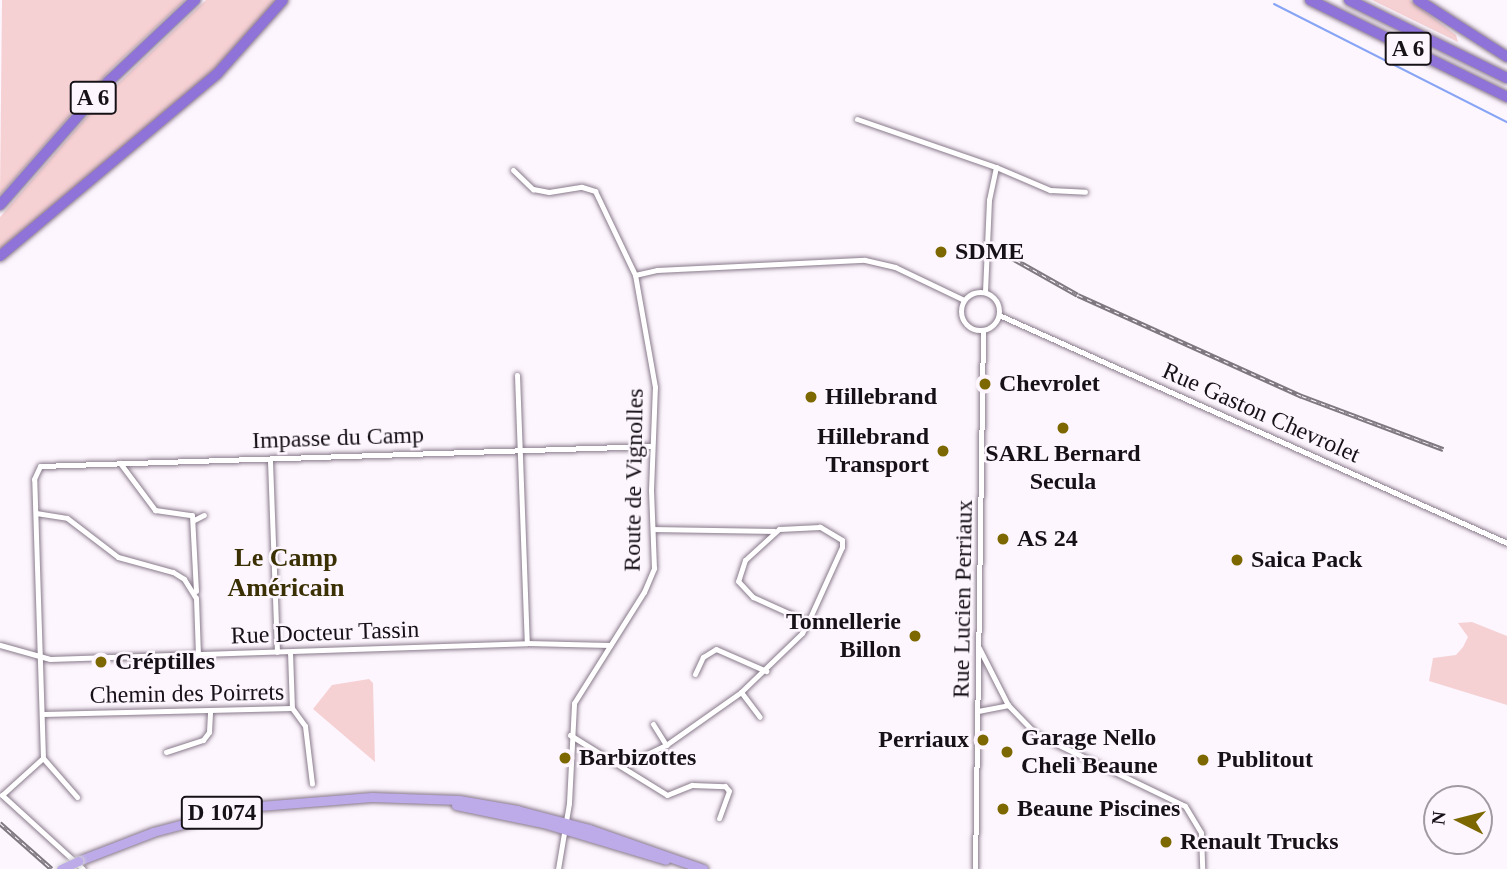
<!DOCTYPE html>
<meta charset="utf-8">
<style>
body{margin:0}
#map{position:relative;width:1507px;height:869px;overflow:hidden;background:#fdf6fe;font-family:Georgia,serif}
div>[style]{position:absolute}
.green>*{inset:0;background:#f6d1d3}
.stream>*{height:2px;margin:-1px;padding:0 1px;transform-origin:1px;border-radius:1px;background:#87a4f5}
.roads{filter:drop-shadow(0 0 2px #88798a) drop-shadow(0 0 2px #88798a)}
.minor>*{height:5px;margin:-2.5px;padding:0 2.5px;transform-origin:2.5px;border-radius:2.5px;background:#fff}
.minor>.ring{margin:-2.5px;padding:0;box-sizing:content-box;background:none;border:5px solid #fff;border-radius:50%}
.primary>*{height:9px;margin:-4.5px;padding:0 4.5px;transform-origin:4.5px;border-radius:4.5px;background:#bcabe8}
.motorway>*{height:10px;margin:-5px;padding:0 5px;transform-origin:5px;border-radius:5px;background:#8f73d8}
.rail>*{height:4.5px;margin-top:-2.25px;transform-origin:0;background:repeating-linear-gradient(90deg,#fdf6fe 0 5px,#7f7880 0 10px);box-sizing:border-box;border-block:2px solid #7f7880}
.bridges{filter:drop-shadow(0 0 2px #d5d4d5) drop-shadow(0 0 2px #d5d4d5)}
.primary-bridge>*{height:9px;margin:-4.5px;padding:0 4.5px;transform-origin:4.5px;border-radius:4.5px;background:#bcabe8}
.dots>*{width:19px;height:19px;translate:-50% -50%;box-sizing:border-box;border:4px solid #fdf6fe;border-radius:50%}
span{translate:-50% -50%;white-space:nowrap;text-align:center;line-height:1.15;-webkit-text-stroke:5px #fdf6fe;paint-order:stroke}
.shield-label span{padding:2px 5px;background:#fdf6fe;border:2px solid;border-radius:5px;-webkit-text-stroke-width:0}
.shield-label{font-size:23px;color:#161017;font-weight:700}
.poi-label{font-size:24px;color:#161017;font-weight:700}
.left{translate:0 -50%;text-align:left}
.right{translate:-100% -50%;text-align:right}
.street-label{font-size:24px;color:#161017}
.neighbourhood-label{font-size:26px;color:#3a3004;font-weight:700}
.north{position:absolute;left:1423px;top:785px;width:70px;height:70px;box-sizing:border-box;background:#fdf6fe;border:2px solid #a19aa2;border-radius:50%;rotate:276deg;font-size:19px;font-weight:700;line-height:28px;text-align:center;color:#161017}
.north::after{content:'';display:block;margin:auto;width:24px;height:32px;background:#7d6800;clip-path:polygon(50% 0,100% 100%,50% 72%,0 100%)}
</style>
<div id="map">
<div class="green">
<i style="clip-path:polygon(2px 0,185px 0,112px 68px,0 195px)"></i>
<i style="clip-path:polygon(206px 0,276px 0,245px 39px,193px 90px,0 249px,0 217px,104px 97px)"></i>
<i style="clip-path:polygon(1372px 0,1410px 0,1456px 35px,1458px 42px)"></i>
<i style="clip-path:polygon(1472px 622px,1507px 636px,1507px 705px,1429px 681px,1433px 658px,1456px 655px,1463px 647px,1468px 637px,1458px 623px)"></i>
<i style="clip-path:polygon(369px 679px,373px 683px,375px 762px,313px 709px,332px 685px)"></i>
</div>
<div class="stream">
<i style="left:1274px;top:4px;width:261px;rotate:26.9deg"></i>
</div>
<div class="roads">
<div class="minor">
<i style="left:857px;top:119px;width:147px;rotate:19.1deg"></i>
<i style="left:996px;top:167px;width:34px;rotate:102deg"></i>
<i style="left:989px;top:200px;width:92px;rotate:92.5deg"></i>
<i style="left:996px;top:167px;width:59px;rotate:23.1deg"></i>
<i style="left:1050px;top:190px;width:35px;rotate:3deg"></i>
<i style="left:513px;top:170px;width:28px;rotate:44deg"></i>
<i style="left:533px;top:189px;width:16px;rotate:11deg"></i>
<i style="left:549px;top:192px;width:33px;rotate:-9deg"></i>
<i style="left:582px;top:187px;width:14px;rotate:17deg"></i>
<i style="left:595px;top:191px;width:93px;rotate:64.5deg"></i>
<i class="ring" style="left:961px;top:292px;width:33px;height:33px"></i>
<i style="left:999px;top:315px;width:557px;rotate:24.17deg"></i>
<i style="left:517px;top:375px;width:268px;rotate:87.9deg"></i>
<i style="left:270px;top:461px;width:191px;rotate:87.9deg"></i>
<i style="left:120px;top:463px;width:59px;rotate:53.3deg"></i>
<i style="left:155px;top:510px;width:37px;rotate:8deg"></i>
<i style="left:192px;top:515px;width:76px;rotate:87deg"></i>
<i style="left:36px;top:513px;width:31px;rotate:9deg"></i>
<i style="left:67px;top:518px;width:64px;rotate:37.4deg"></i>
<i style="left:118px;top:557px;width:57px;rotate:15.3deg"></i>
<i style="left:173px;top:572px;width:13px;rotate:32deg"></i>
<i style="left:184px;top:579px;width:22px;rotate:58deg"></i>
<i style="left:196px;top:598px;width:56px;rotate:88deg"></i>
<i style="left:194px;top:520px;width:11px;rotate:-27deg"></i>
<i style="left:653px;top:529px;width:121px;rotate:0.9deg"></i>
<i style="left:0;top:645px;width:52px;rotate:15.6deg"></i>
<i style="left:50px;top:659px;width:477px;rotate:-1.9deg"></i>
<i style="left:527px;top:643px;width:83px;rotate:1.4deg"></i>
<i style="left:979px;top:648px;width:64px;rotate:63deg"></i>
<i style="left:1008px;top:705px;width:40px;rotate:46deg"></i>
<i style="left:1036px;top:734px;width:165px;rotate:25.8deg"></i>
<i style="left:1185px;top:806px;width:31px;rotate:59deg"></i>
<i style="left:1201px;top:833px;width:36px;rotate:88deg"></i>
<i style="left:290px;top:652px;width:56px;rotate:88deg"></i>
<i style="left:695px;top:674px;width:19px;rotate:-65deg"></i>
<i style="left:703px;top:657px;width:15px;rotate:-32deg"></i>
<i style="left:716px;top:649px;width:55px;rotate:23.7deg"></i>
<i style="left:741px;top:692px;width:31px;rotate:53deg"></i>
<i style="left:978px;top:711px;width:31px;rotate:-11deg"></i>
<i style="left:43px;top:714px;width:249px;rotate:-1.4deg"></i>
<i style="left:292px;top:708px;width:22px;rotate:54deg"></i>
<i style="left:305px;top:726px;width:58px;rotate:83.1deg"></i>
<i style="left:653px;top:724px;width:25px;rotate:58deg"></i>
<i style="left:570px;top:735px;width:114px;rotate:31.7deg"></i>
<i style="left:667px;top:795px;width:27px;rotate:-22deg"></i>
<i style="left:692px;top:785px;width:33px;rotate:2deg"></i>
<i style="left:725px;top:786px;width:6px;rotate:51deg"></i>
<i style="left:729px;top:791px;width:29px;rotate:110deg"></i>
<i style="left:166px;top:752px;width:39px;rotate:-18deg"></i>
<i style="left:203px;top:740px;width:10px;rotate:-53deg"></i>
<i style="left:209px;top:732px;width:22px;rotate:-87deg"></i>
<i style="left:43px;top:758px;width:52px;rotate:48.9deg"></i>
<i style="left:624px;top:765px;width:47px;rotate:-25.5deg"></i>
<i style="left:666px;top:745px;width:92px;rotate:-35.2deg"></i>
<i style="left:741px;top:692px;width:85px;rotate:-44deg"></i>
<i style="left:802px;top:633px;width:13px;rotate:-61deg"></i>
<i style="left:808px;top:622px;width:82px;rotate:-65.6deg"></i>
<i style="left:842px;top:547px;width:7px;rotate:-90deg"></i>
<i style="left:842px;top:540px;width:26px;rotate:-149deg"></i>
<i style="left:820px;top:527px;width:41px;rotate:177.2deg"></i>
<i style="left:779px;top:529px;width:46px;rotate:137.6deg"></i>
<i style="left:745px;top:560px;width:22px;rotate:108deg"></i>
<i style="left:738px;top:581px;width:22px;rotate:47deg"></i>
<i style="left:753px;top:597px;width:60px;rotate:24.4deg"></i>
<i style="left:83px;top:869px;width:110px;rotate:-137.6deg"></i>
<i style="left:2px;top:795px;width:55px;rotate:-42.1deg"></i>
<i style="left:43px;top:758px;width:279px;rotate:-91.8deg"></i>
<i style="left:34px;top:479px;width:14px;rotate:-65deg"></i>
<i style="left:40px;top:466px;width:612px;rotate:-1.87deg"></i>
<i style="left:558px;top:869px;width:67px;rotate:-80.5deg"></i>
<i style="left:569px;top:803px;width:100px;rotate:-87.1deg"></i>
<i style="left:574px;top:703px;width:131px;rotate:-57.8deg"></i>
<i style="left:644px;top:592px;width:26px;rotate:-67deg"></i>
<i style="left:654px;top:568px;width:78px;rotate:-92.2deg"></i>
<i style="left:651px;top:490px;width:103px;rotate:-87.8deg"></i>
<i style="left:655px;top:387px;width:114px;rotate:-100.1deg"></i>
<i style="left:635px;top:275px;width:23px;rotate:-13deg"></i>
<i style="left:657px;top:270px;width:208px;rotate:-2.8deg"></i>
<i style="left:865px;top:260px;width:31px;rotate:13deg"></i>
<i style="left:895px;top:267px;width:76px;rotate:25.6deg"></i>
<i style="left:975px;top:869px;width:539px;rotate:-89.15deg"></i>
</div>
<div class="primary">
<i style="left:456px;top:805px;width:89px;rotate:11.7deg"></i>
<i style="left:543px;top:823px;width:128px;rotate:16.7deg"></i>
<i style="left:78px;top:861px;width:80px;rotate:-21.1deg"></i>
<i style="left:153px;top:832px;width:97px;rotate:-14.9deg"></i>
<i style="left:247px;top:807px;width:125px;rotate:-4.6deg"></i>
<i style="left:372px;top:797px;width:87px;rotate:2deg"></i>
<i style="left:459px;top:800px;width:59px;rotate:9.8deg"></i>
<i style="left:517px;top:810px;width:74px;rotate:14.8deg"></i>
<i style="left:589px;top:829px;width:121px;rotate:19.3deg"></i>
</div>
<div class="motorway">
<i style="left:1310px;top:0;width:220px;rotate:26.2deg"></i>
<i style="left:1349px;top:0;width:176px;rotate:26.3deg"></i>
<i style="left:1418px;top:0;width:106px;rotate:32.6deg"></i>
<i style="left:0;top:205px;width:164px;rotate:-48.7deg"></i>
<i style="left:108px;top:82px;width:120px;rotate:-43.3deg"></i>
<i style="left:0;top:256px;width:283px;rotate:-40deg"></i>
<i style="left:217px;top:74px;width:99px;rotate:-48.3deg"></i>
</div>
</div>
<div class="rail">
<i style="left:1007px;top:255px;width:81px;rotate:29.4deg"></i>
<i style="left:1078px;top:295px;width:246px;rotate:24.3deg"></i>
<i style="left:1302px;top:396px;width:151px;rotate:20.6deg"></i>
<i style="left:0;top:823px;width:69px;rotate:41.5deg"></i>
</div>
<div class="bridges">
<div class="primary-bridge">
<i style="left:61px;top:869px;width:19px;rotate:-25deg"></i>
</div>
</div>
<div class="dots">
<i style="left:941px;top:252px;background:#7d6800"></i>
<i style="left:985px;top:384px;background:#7d6800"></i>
<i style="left:811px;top:397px;background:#7d6800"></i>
<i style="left:1063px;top:428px;background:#7d6800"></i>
<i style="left:943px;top:451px;background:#7d6800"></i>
<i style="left:1003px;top:539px;background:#7d6800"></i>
<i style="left:1237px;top:560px;background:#7d6800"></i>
<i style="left:915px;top:636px;background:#7d6800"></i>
<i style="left:101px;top:662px;background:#7d6800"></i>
<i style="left:983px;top:740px;background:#7d6800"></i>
<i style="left:1007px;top:752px;background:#7d6800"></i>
<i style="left:565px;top:758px;background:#7d6800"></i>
<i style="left:1203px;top:760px;background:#7d6800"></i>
<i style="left:1003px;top:809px;background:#7d6800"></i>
<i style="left:1166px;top:842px;background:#7d6800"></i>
</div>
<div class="shield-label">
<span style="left:1408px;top:49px">A 6</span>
<span style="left:93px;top:98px">A 6</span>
<span style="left:222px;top:813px">D 1074</span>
</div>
<div class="poi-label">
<span class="left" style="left:955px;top:252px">SDME</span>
<span class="left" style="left:999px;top:384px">Chevrolet</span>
<span class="left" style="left:825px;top:397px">Hillebrand</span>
<span class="right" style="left:929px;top:451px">Hillebrand<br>Transport</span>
<span style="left:1063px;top:468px">SARL Bernard<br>Secula</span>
<span class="left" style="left:1017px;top:539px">AS 24</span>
<span class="left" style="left:1251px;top:560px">Saica Pack</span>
<span class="right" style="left:901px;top:636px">Tonnellerie<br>Billon</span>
<span class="left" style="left:115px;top:662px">Créptilles</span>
<span class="left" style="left:1021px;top:752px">Garage Nello<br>Cheli Beaune</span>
<span class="right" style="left:969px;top:740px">Perriaux</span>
<span class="left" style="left:579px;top:758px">Barbizottes</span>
<span class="left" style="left:1217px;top:760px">Publitout</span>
<span class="left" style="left:1017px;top:809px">Beaune Piscines</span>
<span class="left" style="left:1180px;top:842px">Renault Trucks</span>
</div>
<div class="street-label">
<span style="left:1261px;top:413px;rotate:24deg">Rue Gaston Chevrolet</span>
<span style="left:338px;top:438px;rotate:-2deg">Impasse du Camp</span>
<span style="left:634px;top:480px;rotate:-89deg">Route de Vignolles</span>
<span style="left:963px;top:599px;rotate:-89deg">Rue Lucien Perriaux</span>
<span style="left:325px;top:633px;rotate:-2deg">Rue Docteur Tassin</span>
<span style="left:187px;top:694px;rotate:-1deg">Chemin des Poirrets</span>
</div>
<div class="neighbourhood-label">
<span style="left:286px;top:573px">Le Camp<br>Américain</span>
</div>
<div class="north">N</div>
</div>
